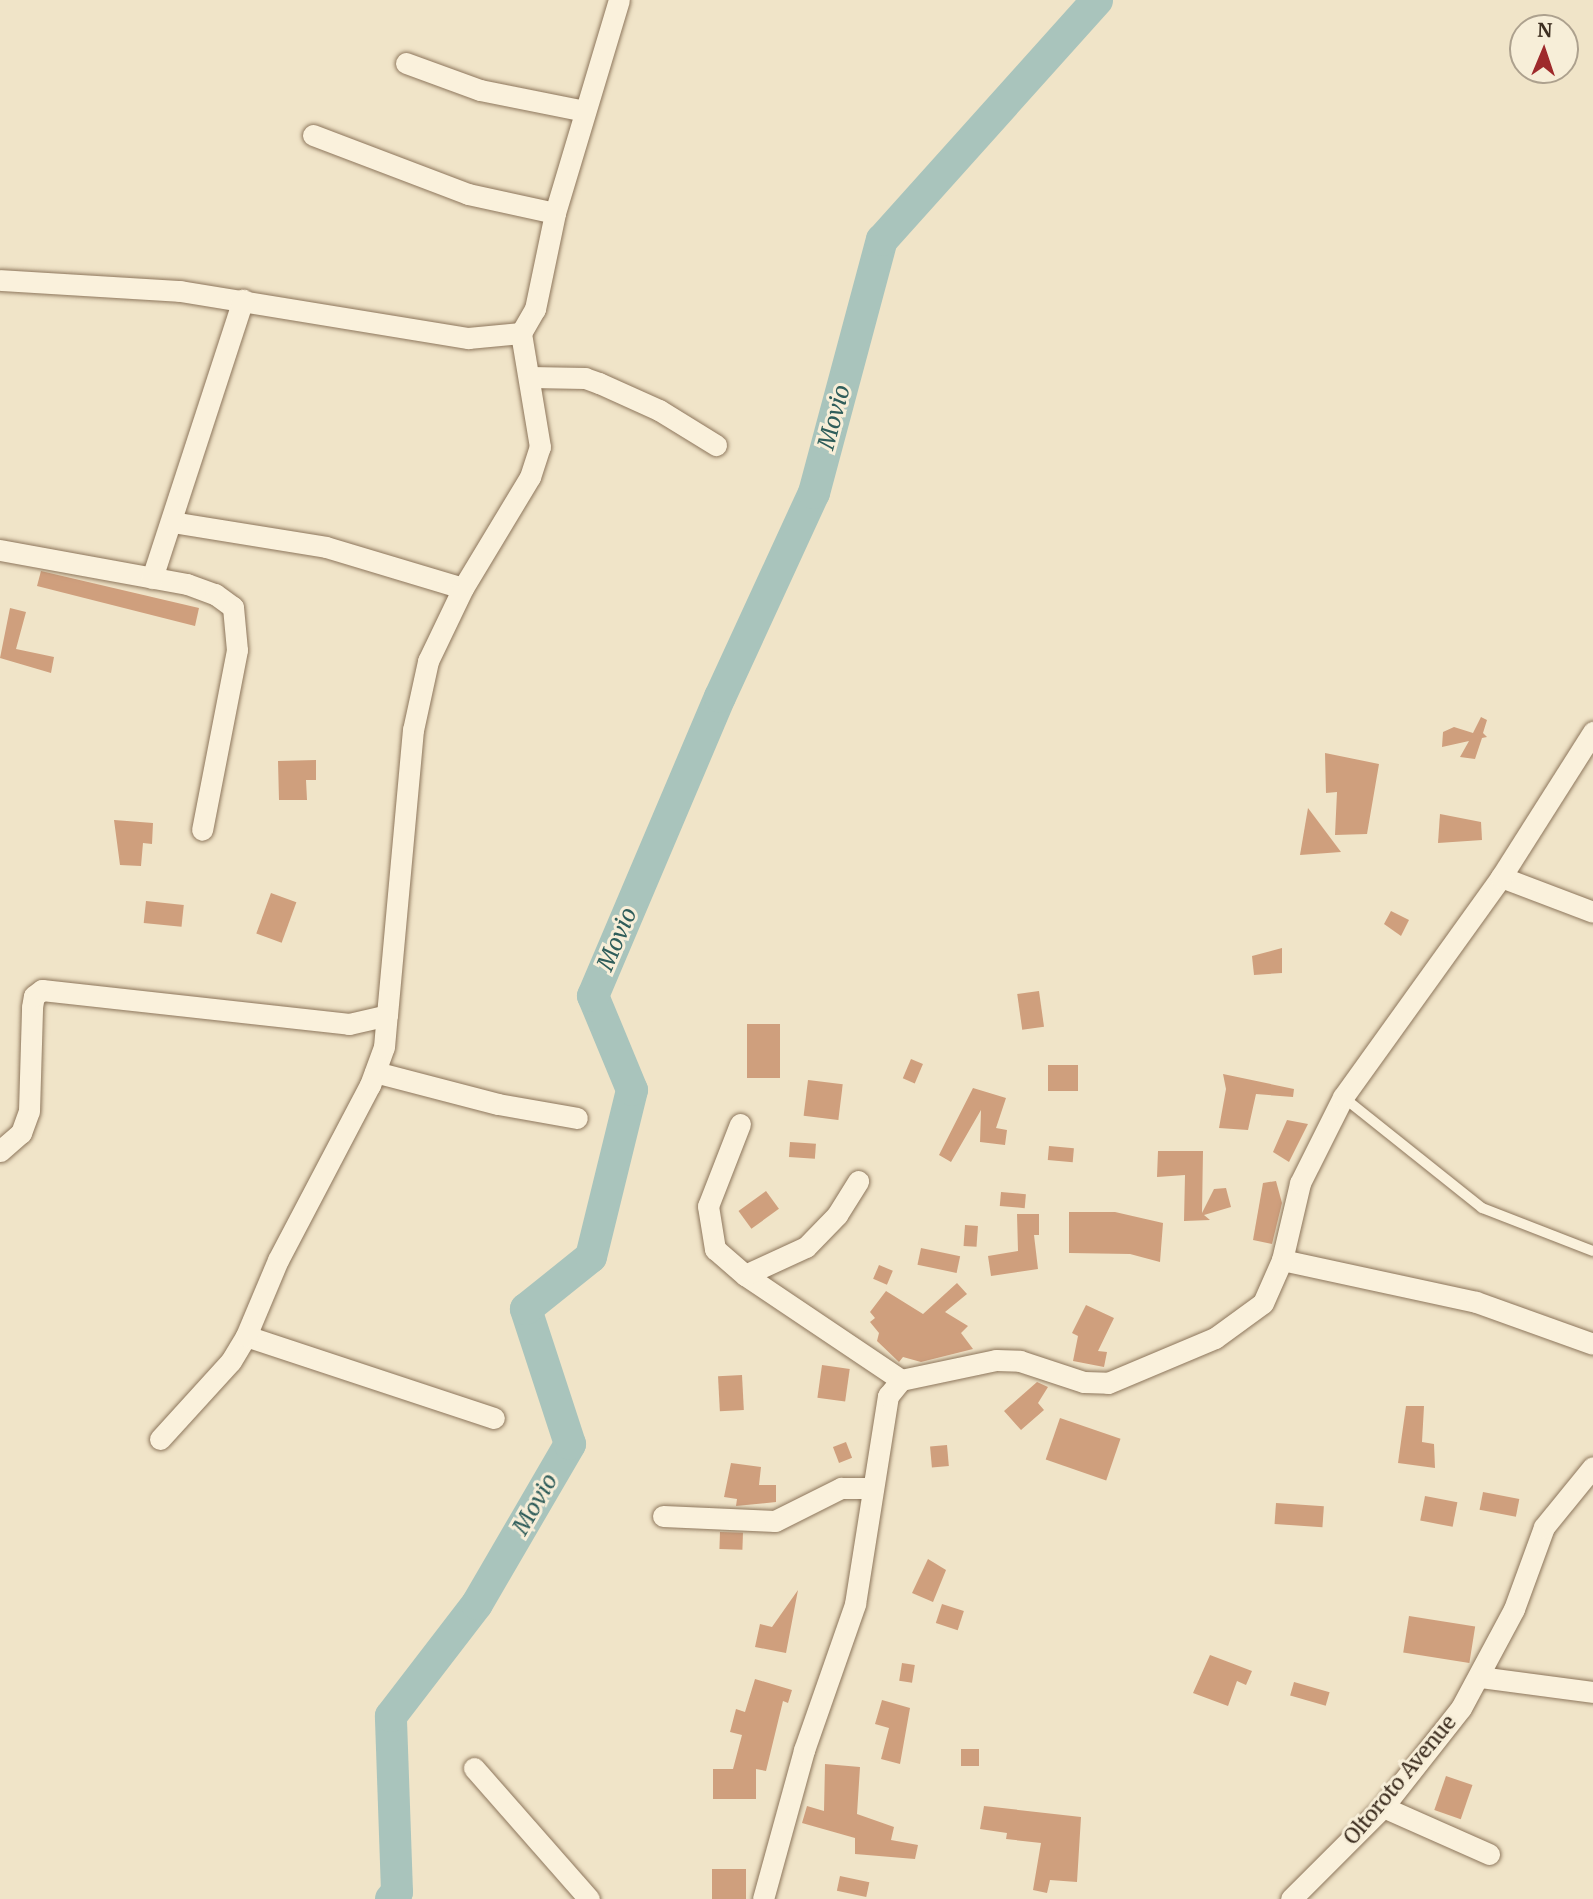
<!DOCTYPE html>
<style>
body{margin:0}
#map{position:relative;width:1593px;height:1899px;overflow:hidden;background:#f0e4c8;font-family:Merriweather,serif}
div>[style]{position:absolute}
.river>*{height:32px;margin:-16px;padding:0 16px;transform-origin:16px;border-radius:16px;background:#a9c4bc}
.building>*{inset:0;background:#cf9f7d;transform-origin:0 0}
.roads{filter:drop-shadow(0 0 2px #8d765c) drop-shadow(0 0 2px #8d765c)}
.lane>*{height:10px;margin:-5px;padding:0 5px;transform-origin:5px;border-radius:5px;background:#faf1dc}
.street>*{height:21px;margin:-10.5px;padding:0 10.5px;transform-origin:10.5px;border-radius:10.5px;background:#faf1dc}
span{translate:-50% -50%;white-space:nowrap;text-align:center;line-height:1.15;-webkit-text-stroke:6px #f7eed8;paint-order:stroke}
.street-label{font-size:21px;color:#3d2e20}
.water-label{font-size:23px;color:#2f5d5a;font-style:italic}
.north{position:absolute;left:1509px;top:14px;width:70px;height:70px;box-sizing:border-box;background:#f7eed8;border:2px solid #ada18e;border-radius:50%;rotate:2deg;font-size:19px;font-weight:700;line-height:28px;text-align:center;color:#3d2e20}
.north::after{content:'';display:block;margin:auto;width:24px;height:32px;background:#9e2a2b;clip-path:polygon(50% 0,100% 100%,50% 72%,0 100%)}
</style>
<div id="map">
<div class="river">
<i style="left:391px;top:1899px;width:9px;rotate:-49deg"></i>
<i style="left:397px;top:1892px;width:176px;rotate:-92deg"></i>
<i style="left:391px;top:1716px;width:141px;rotate:-52.5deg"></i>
<i style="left:477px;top:1604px;width:185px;rotate:-59.8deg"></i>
<i style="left:570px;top:1444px;width:142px;rotate:-108.1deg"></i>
<i style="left:526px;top:1309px;width:83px;rotate:-38.7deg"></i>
<i style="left:591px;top:1257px;width:172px;rotate:-76.2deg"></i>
<i style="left:632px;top:1090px;width:102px;rotate:-112.5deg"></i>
<i style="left:593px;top:996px;width:325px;rotate:-67deg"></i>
<i style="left:720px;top:697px;width:225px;rotate:-65.3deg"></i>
<i style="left:814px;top:493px;width:262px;rotate:-75deg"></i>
<i style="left:882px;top:240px;width:322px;rotate:-48.1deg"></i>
</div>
<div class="building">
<i style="clip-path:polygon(41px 571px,199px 608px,195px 626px,37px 586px)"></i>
<i style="clip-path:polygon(10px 608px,26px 612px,16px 649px,54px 657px,51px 673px,0 658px)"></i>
<i style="clip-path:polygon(1481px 717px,1487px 720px,1483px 733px,1487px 737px,1482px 738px,1475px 759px,1460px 757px,1469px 741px,1442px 747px,1443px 732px,1454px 727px,1473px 733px)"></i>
<i style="clip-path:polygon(1325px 753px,1379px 764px,1367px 834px,1335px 835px,1337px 792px,1326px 793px)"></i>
<i style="clip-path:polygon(316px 760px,316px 780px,306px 780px,307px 800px,279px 800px,278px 761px)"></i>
<i style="clip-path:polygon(1308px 808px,1341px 852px,1300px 855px)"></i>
<i style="clip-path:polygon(1440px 814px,1481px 822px,1482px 840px,1438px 843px)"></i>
<i style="clip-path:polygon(114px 820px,153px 823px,152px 844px,143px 843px,141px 866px,120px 865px)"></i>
<i style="left:271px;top:893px;width:27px;height:43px;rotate:20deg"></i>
<i style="left:146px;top:901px;width:38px;height:22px;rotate:6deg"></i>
<i style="clip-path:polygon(1391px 911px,1409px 920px,1401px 936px,1384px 924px)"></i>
<i style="clip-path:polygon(1282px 948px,1282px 973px,1254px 975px,1252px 956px)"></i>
<i style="left:1039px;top:991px;width:36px;height:22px;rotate:82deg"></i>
<i style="left:747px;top:1024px;width:33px;height:54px"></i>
<i style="left:911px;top:1059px;width:13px;height:21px;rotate:23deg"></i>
<i style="left:1048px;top:1065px;width:30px;height:26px"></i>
<i style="clip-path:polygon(1223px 1074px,1294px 1089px,1293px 1097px,1256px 1094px,1248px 1130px,1219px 1128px,1226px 1089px)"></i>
<i style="left:808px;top:1080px;width:35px;height:36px;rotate:7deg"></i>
<i style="clip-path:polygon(973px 1088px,1006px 1098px,996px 1128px,1007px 1130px,1005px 1145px,980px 1142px,981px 1110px,951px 1162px,939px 1155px)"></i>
<i style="clip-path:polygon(1287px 1120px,1308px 1124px,1289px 1162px,1273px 1152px)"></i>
<i style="left:790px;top:1142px;width:26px;height:15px;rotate:4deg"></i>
<i style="left:1049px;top:1146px;width:25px;height:14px;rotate:5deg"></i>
<i style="clip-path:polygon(1158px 1151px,1203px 1151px,1202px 1213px,1214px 1189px,1226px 1188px,1231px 1207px,1204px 1215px,1210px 1220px,1184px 1221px,1185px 1175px,1157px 1177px)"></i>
<i style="clip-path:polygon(1276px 1181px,1282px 1203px,1272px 1244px,1253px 1240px,1263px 1183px)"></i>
<i style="left:766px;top:1191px;width:22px;height:34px;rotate:54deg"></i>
<i style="left:1001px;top:1192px;width:25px;height:14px;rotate:5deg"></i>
<i style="clip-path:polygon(1069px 1212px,1115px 1212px,1163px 1223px,1160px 1262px,1130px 1254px,1069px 1253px)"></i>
<i style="clip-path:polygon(1017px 1214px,1039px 1214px,1039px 1235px,1034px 1235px,1038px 1269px,991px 1276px,988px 1256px,1018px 1251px)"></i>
<i style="left:965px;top:1225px;width:13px;height:21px;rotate:4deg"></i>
<i style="left:921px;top:1248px;width:40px;height:17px;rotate:12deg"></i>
<i style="left:879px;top:1265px;width:15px;height:15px;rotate:23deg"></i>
<i style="clip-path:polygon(957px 1283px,967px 1294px,945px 1312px,968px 1326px,961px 1333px,973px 1349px,921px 1362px,903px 1357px,899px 1362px,877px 1341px,879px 1333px,870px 1322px,875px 1318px,870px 1312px,886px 1291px,923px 1314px)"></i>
<i style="clip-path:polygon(1086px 1305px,1114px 1318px,1098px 1351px,1107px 1352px,1104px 1367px,1073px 1361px,1078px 1336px,1072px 1333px)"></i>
<i style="left:822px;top:1365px;width:28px;height:33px;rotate:8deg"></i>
<i style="left:742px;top:1375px;width:35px;height:24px;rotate:87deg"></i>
<i style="clip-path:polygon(1037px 1382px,1048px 1387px,1038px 1403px,1044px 1410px,1021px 1430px,1004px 1411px)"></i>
<i style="clip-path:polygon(1406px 1406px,1424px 1406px,1422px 1442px,1434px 1444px,1435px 1468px,1398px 1463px)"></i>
<i style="left:1060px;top:1418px;width:64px;height:44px;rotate:19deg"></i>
<i style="left:846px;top:1442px;width:17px;height:14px;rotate:69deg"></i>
<i style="left:947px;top:1445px;width:21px;height:17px;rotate:85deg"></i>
<i style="clip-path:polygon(731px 1463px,761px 1467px,759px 1485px,776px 1485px,776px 1502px,736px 1506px,737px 1499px,724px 1497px)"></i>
<i style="left:1483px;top:1492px;width:37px;height:18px;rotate:11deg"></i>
<i style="left:1425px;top:1496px;width:33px;height:25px;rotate:11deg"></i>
<i style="left:1276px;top:1503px;width:48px;height:21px;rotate:4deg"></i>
<i style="left:720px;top:1532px;width:23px;height:17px;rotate:2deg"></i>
<i style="clip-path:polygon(928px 1559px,946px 1570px,933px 1602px,912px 1593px)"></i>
<i style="clip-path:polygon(798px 1590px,786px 1653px,755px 1647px,760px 1624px,772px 1627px)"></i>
<i style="left:942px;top:1604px;width:23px;height:20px;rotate:18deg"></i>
<i style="left:1409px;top:1616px;width:67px;height:37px;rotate:9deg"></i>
<i style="clip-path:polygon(1210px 1655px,1252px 1671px,1246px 1685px,1237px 1681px,1228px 1706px,1193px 1693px)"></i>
<i style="left:902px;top:1663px;width:13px;height:18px;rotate:9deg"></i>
<i style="clip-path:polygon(755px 1679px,792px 1690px,788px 1703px,783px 1701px,766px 1771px,756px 1769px,756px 1799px,713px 1799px,713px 1769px,733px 1769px,742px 1735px,730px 1732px,736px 1709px,745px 1712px)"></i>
<i style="left:1294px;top:1682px;width:37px;height:14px;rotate:16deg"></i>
<i style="clip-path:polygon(882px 1700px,910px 1708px,900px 1764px,881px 1759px,889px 1728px,875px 1724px)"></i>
<i style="left:961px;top:1749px;width:18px;height:17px"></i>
<i style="clip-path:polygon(825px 1764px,860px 1767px,857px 1814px,894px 1827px,891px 1840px,918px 1845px,915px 1859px,855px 1854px,855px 1838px,802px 1823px,807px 1806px,824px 1811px)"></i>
<i style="left:1446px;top:1776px;width:28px;height:36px;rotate:19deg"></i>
<i style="clip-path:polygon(984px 1806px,1081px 1817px,1077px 1882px,1050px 1880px,1047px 1893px,1033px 1890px,1041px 1843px,1006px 1839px,1007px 1833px,980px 1829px)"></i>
<i style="left:746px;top:1869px;width:30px;height:34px;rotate:90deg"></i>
<i style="left:840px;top:1876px;width:30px;height:15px;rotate:12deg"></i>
</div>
<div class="roads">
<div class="lane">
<i style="left:1343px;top:1097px;width:178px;rotate:38.6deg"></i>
<i style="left:1482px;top:1208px;width:119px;rotate:21.2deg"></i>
</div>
<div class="street">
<i style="left:406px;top:63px;width:79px;rotate:20deg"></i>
<i style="left:480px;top:90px;width:107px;rotate:11.3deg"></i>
<i style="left:313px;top:135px;width:166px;rotate:20.8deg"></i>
<i style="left:468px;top:194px;width:89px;rotate:12.3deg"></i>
<i style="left:0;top:280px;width:180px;rotate:3.5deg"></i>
<i style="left:180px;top:291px;width:292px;rotate:9.3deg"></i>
<i style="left:468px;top:338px;width:53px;rotate:-5.4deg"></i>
<i style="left:521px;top:333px;width:28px;rotate:-60deg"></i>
<i style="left:535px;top:309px;width:98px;rotate:-78.2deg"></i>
<i style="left:555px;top:213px;width:222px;rotate:-73.3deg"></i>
<i style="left:530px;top:377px;width:55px;rotate:1deg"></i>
<i style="left:585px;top:378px;width:15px;rotate:20deg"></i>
<i style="left:599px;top:383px;width:66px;rotate:24.2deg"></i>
<i style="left:659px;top:410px;width:67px;rotate:31.6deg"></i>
<i style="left:172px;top:522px;width:156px;rotate:9.2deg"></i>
<i style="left:326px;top:547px;width:143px;rotate:16.7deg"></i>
<i style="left:0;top:550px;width:190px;rotate:10.3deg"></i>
<i style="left:187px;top:584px;width:30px;rotate:20deg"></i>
<i style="left:215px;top:594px;width:22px;rotate:36deg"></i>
<i style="left:233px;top:607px;width:43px;rotate:84.7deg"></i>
<i style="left:237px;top:650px;width:183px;rotate:101deg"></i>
<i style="left:152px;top:578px;width:293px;rotate:-71.9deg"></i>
<i style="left:1501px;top:877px;width:98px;rotate:20.8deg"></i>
<i style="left:375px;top:1072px;width:127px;rotate:14.6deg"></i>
<i style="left:498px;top:1104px;width:80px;rotate:10deg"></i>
<i style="left:740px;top:1124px;width:88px;rotate:111.3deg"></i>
<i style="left:708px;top:1206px;width:44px;rotate:80.8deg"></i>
<i style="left:715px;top:1249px;width:40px;rotate:41deg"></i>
<i style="left:745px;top:1275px;width:188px;rotate:33.9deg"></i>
<i style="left:0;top:1151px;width:28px;rotate:-41deg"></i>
<i style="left:21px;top:1133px;width:23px;rotate:-70deg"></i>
<i style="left:29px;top:1111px;width:104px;rotate:-88.3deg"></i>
<i style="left:32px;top:1007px;width:11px;rotate:-80deg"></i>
<i style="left:34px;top:996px;width:10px;rotate:-37deg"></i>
<i style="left:42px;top:990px;width:309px;rotate:6.3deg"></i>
<i style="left:349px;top:1024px;width:39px;rotate:-13deg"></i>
<i style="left:387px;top:1015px;width:286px;rotate:-84.8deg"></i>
<i style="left:413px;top:730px;width:71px;rotate:-77.7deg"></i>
<i style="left:428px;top:661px;width:81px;rotate:-64.4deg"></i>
<i style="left:463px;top:588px;width:130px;rotate:-58.9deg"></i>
<i style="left:530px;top:477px;width:32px;rotate:-72deg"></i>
<i style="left:540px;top:447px;width:116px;rotate:-99.5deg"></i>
<i style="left:1282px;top:1260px;width:198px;rotate:12.2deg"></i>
<i style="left:1476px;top:1302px;width:124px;rotate:19.7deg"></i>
<i style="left:745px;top:1275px;width:67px;rotate:-24.7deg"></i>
<i style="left:806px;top:1247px;width:45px;rotate:-45.9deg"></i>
<i style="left:837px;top:1215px;width:40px;rotate:-58deg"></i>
<i style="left:246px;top:1336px;width:261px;rotate:18.3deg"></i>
<i style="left:160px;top:1439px;width:105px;rotate:-47.7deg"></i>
<i style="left:231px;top:1361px;width:29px;rotate:-59deg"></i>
<i style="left:246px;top:1336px;width:82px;rotate:-67.2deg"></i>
<i style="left:278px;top:1260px;width:198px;rotate:-62.3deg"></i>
<i style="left:370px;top:1085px;width:40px;rotate:-69.8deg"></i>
<i style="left:384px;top:1047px;width:32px;rotate:-85deg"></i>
<i style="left:663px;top:1516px;width:112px;rotate:2.6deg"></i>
<i style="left:775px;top:1521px;width:74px;rotate:-26.6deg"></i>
<i style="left:841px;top:1488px;width:32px"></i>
<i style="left:1480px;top:1677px;width:114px;rotate:7.6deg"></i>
<i style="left:474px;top:1768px;width:174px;rotate:48.7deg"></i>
<i style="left:1383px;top:1807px;width:116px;rotate:23.9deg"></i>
<i style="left:763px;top:1899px;width:155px;rotate:-74.6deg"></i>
<i style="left:804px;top:1750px;width:155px;rotate:-70.7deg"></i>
<i style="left:855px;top:1604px;width:211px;rotate:-81deg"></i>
<i style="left:888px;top:1396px;width:21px;rotate:-51deg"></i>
<i style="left:901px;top:1380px;width:97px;rotate:-11.9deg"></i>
<i style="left:996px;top:1360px;width:24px;rotate:2deg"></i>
<i style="left:1020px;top:1361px;width:67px;rotate:18.2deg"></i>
<i style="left:1084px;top:1382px;width:24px;rotate:2deg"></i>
<i style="left:1108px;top:1383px;width:116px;rotate:-22.8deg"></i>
<i style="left:1215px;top:1338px;width:59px;rotate:-36.1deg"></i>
<i style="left:1263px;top:1303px;width:47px;rotate:-66.2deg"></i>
<i style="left:1282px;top:1260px;width:79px;rotate:-76.8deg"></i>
<i style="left:1300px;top:1183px;width:96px;rotate:-63.4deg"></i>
<i style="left:1343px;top:1097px;width:271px;rotate:-54.3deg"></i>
<i style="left:1501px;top:877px;width:172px;rotate:-57.6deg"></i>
<i style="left:1291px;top:1899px;width:130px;rotate:-45deg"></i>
<i style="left:1383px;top:1807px;width:126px;rotate:-51.8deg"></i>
<i style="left:1461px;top:1708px;width:112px;rotate:-61.8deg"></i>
<i style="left:1514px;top:1609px;width:87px;rotate:-69.9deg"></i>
<i style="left:1544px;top:1527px;width:77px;rotate:-50.8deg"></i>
</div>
</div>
<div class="street-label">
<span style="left:1400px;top:1780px;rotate:-50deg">Oltoroto Avenue</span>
</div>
<div class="water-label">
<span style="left:834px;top:417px;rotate:-75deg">Movio</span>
<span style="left:617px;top:939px;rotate:-67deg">Movio</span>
<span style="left:535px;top:1504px;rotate:-60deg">Movio</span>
</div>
<div class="north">N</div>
</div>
